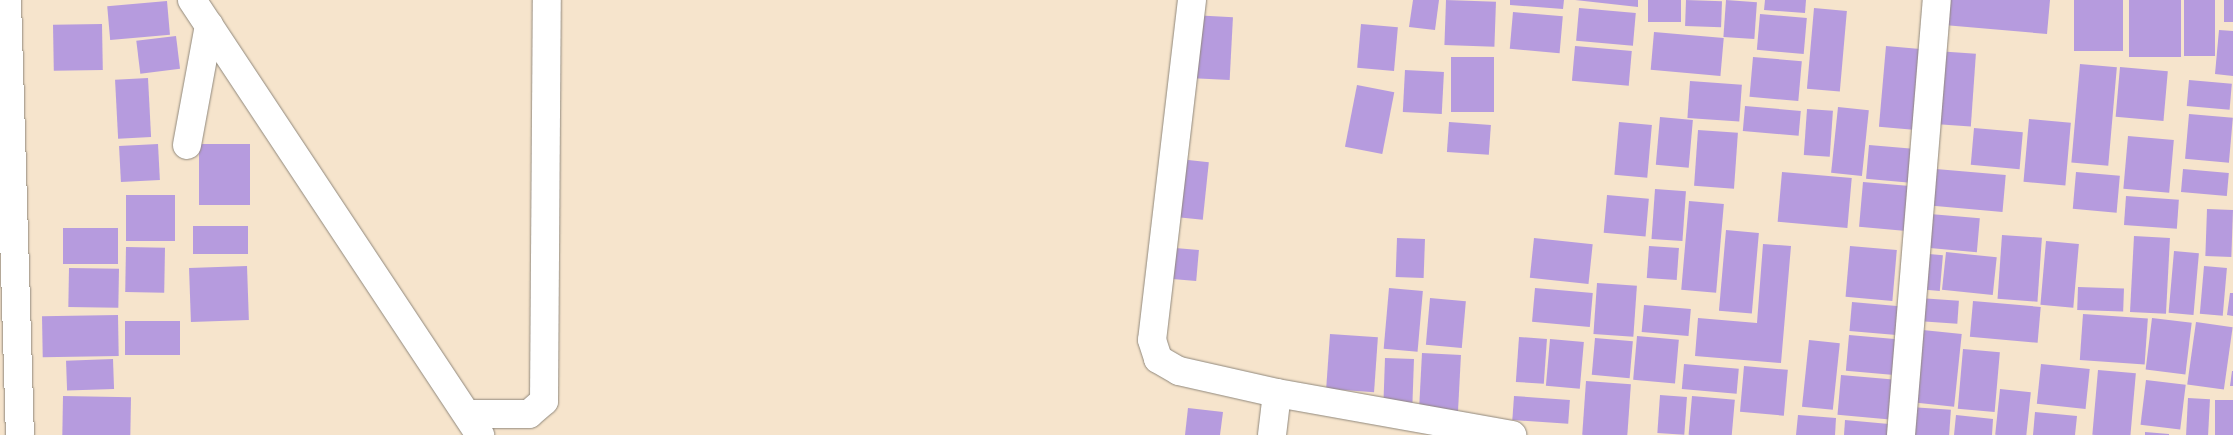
<!DOCTYPE html>
<style>
body{margin:0}
#map{position:relative;width:2233px;height:435px;overflow:hidden;background:#f6e4cc;font-family:"Playpen Sans",sans-serif}
div>[style]{position:absolute}
.building>*{inset:0;background:#b69bde;transform-origin:0 0}
.roads{filter:drop-shadow(0 0 1px #90887c) drop-shadow(0 0 1px #90887c)}
.street>*{height:28px;margin:-14px;padding:0 14px;transform-origin:14px;border-radius:14px;background:#fff}
span{translate:-50% -50%;white-space:nowrap;text-align:center;line-height:1.15;-webkit-text-stroke:4px #fdfcf7;paint-order:stroke}
</style>
<div id="map">
<div class="building">
<i style="clip-path:polygon(1413px 0,1439px 0,1435px 30px,1409px 27px)"></i>
<i style="left:1446px;top:0;width:50px;height:45px;rotate:2deg"></i>
<i style="clip-path:polygon(1510px 0,1564px 0,1563px 9px,1510px 5px)"></i>
<i style="clip-path:polygon(1575px 0,1638px 0,1638px 7px)"></i>
<i style="left:1648px;top:0;width:33px;height:22px"></i>
<i style="left:1686px;top:0;width:36px;height:26px;rotate:2deg"></i>
<i style="left:1726px;top:0;width:31px;height:37px;rotate:4deg"></i>
<i style="clip-path:polygon(1765px 0,1806px 0,1805px 13px,1764px 10px)"></i>
<i style="clip-path:polygon(1947px 0,2050px 0,2047px 34px,1944px 25px)"></i>
<i style="left:2074px;top:0;width:49px;height:51px"></i>
<i style="left:2129px;top:0;width:52px;height:57px"></i>
<i style="left:2184px;top:0;width:31px;height:56px"></i>
<i style="left:2224px;top:0;width:9px;height:22px"></i>
<i style="left:167px;top:1px;width:34px;height:60px;rotate:85deg"></i>
<i style="left:1579px;top:8px;width:57px;height:33px;rotate:5deg"></i>
<i style="left:1814px;top:8px;width:33px;height:81px;rotate:5deg"></i>
<i style="left:1513px;top:12px;width:50px;height:37px;rotate:5deg"></i>
<i style="left:1760px;top:14px;width:47px;height:36px;rotate:5deg"></i>
<i style="left:1192px;top:15px;width:41px;height:63px;rotate:3deg"></i>
<i style="left:102px;top:24px;width:46px;height:49px;rotate:89deg"></i>
<i style="left:1361px;top:24px;width:37px;height:44px;rotate:5deg"></i>
<i style="clip-path:polygon(2219px 30px,2233px 31px,2233px 76px,2215px 74px)"></i>
<i style="left:1654px;top:32px;width:70px;height:38px;rotate:5deg"></i>
<i style="left:176px;top:36px;width:33px;height:40px;rotate:83deg"></i>
<i style="left:1575px;top:46px;width:57px;height:35px;rotate:5deg"></i>
<i style="left:1886px;top:46px;width:43px;height:81px;rotate:5deg"></i>
<i style="left:1936px;top:51px;width:40px;height:73px;rotate:4deg"></i>
<i style="left:1451px;top:57px;width:43px;height:55px"></i>
<i style="left:1753px;top:57px;width:49px;height:40px;rotate:5deg"></i>
<i style="left:2080px;top:64px;width:37px;height:99px;rotate:5deg"></i>
<i style="left:2120px;top:67px;width:48px;height:50px;rotate:5deg"></i>
<i style="left:1405px;top:70px;width:39px;height:42px;rotate:3deg"></i>
<i style="left:148px;top:78px;width:59px;height:33px;rotate:87deg"></i>
<i style="left:2189px;top:80px;width:43px;height:26px;rotate:5deg"></i>
<i style="left:1690px;top:81px;width:52px;height:37px;rotate:4deg"></i>
<i style="left:1357px;top:85px;width:38px;height:63px;rotate:11deg"></i>
<i style="left:1745px;top:106px;width:56px;height:25px;rotate:5deg"></i>
<i style="left:1838px;top:107px;width:31px;height:66px;rotate:6deg"></i>
<i style="left:1807px;top:109px;width:26px;height:46px;rotate:4deg"></i>
<i style="left:2189px;top:114px;width:44px;height:45px;rotate:5deg"></i>
<i style="left:1660px;top:117px;width:33px;height:48px;rotate:5deg"></i>
<i style="left:2029px;top:119px;width:42px;height:63px;rotate:5deg"></i>
<i style="left:1449px;top:122px;width:42px;height:30px;rotate:4deg"></i>
<i style="left:1619px;top:122px;width:33px;height:53px;rotate:5deg"></i>
<i style="left:1974px;top:128px;width:49px;height:37px;rotate:5deg"></i>
<i style="left:1698px;top:130px;width:40px;height:56px;rotate:4deg"></i>
<i style="left:2128px;top:136px;width:46px;height:53px;rotate:5deg"></i>
<i style="left:158px;top:144px;width:36px;height:39px;rotate:87deg"></i>
<i style="left:250px;top:144px;width:61px;height:51px;rotate:90deg"></i>
<i style="left:1869px;top:145px;width:50px;height:34px;rotate:5deg"></i>
<i style="left:1179px;top:159px;width:30px;height:58px;rotate:6deg"></i>
<i style="left:1936px;top:169px;width:70px;height:37px;rotate:5deg"></i>
<i style="left:2183px;top:169px;width:46px;height:23px;rotate:5deg"></i>
<i style="left:1782px;top:172px;width:70px;height:50px;rotate:5deg"></i>
<i style="left:2076px;top:172px;width:44px;height:37px;rotate:5deg"></i>
<i style="left:1863px;top:182px;width:50px;height:45px;rotate:5deg"></i>
<i style="left:1655px;top:189px;width:31px;height:50px;rotate:4deg"></i>
<i style="left:126px;top:195px;width:49px;height:46px"></i>
<i style="left:1607px;top:195px;width:42px;height:38px;rotate:5deg"></i>
<i style="left:2126px;top:196px;width:53px;height:29px;rotate:4deg"></i>
<i style="left:1689px;top:201px;width:35px;height:89px;rotate:5deg"></i>
<i style="left:2207px;top:209px;width:26px;height:47px;rotate:2deg"></i>
<i style="left:1930px;top:214px;width:50px;height:34px;rotate:5deg"></i>
<i style="left:193px;top:226px;width:55px;height:28px"></i>
<i style="left:63px;top:228px;width:55px;height:36px"></i>
<i style="left:1726px;top:230px;width:33px;height:81px;rotate:5deg"></i>
<i style="left:2002px;top:235px;width:40px;height:64px;rotate:4deg"></i>
<i style="left:2134px;top:236px;width:36px;height:76px;rotate:3deg"></i>
<i style="left:1397px;top:238px;width:28px;height:39px;rotate:2deg"></i>
<i style="left:1534px;top:238px;width:59px;height:40px;rotate:6deg"></i>
<i style="left:2046px;top:241px;width:33px;height:64px;rotate:5deg"></i>
<i style="clip-path:polygon(1763px 244px,1791px 246px,1781px 363px,1695px 356px,1698px 318px,1757px 323px)"></i>
<i style="left:1649px;top:246px;width:30px;height:32px;rotate:4deg"></i>
<i style="left:1850px;top:246px;width:47px;height:51px;rotate:5deg"></i>
<i style="left:126px;top:247px;width:39px;height:45px;rotate:1deg"></i>
<i style="left:1175px;top:248px;width:24px;height:31px;rotate:5deg"></i>
<i style="left:2174px;top:251px;width:25px;height:62px;rotate:5deg"></i>
<i style="left:1946px;top:252px;width:51px;height:38px;rotate:6deg"></i>
<i style="left:1918px;top:253px;width:25px;height:36px;rotate:5deg"></i>
<i style="left:247px;top:266px;width:54px;height:58px;rotate:88deg"></i>
<i style="left:2204px;top:266px;width:23px;height:48px;rotate:5deg"></i>
<i style="left:69px;top:268px;width:50px;height:39px;rotate:1deg"></i>
<i style="left:1597px;top:283px;width:40px;height:51px;rotate:4deg"></i>
<i style="left:2078px;top:287px;width:46px;height:23px;rotate:2deg"></i>
<i style="left:1389px;top:288px;width:34px;height:61px;rotate:5deg"></i>
<i style="left:1535px;top:288px;width:58px;height:34px;rotate:5deg"></i>
<i style="clip-path:polygon(2230px 293px,2233px 293px,2233px 316px,2227px 315px)"></i>
<i style="left:1430px;top:298px;width:36px;height:47px;rotate:5deg"></i>
<i style="left:1919px;top:298px;width:40px;height:23px;rotate:4deg"></i>
<i style="left:1973px;top:301px;width:68px;height:36px;rotate:5deg"></i>
<i style="left:1852px;top:302px;width:56px;height:29px;rotate:5deg"></i>
<i style="left:1644px;top:305px;width:47px;height:27px;rotate:5deg"></i>
<i style="left:2083px;top:314px;width:65px;height:46px;rotate:4deg"></i>
<i style="left:118px;top:315px;width:41px;height:76px;rotate:89deg"></i>
<i style="left:2152px;top:318px;width:40px;height:52px;rotate:7deg"></i>
<i style="left:125px;top:321px;width:55px;height:34px"></i>
<i style="left:2196px;top:322px;width:37px;height:63px;rotate:8deg"></i>
<i style="left:1913px;top:329px;width:49px;height:73px;rotate:6deg"></i>
<i style="left:1330px;top:334px;width:48px;height:55px;rotate:4deg"></i>
<i style="left:1849px;top:335px;width:57px;height:36px;rotate:5deg"></i>
<i style="left:1637px;top:336px;width:42px;height:44px;rotate:5deg"></i>
<i style="left:1519px;top:337px;width:28px;height:45px;rotate:4deg"></i>
<i style="left:1595px;top:338px;width:38px;height:37px;rotate:5deg"></i>
<i style="left:1550px;top:339px;width:34px;height:47px;rotate:5deg"></i>
<i style="left:1809px;top:340px;width:31px;height:67px;rotate:6deg"></i>
<i style="left:1963px;top:349px;width:37px;height:60px;rotate:5deg"></i>
<i style="left:1422px;top:353px;width:39px;height:56px;rotate:3deg"></i>
<i style="left:1385px;top:358px;width:29px;height:49px;rotate:2deg"></i>
<i style="left:113px;top:359px;width:30px;height:47px;rotate:88deg"></i>
<i style="left:1684px;top:364px;width:55px;height:25px;rotate:5deg"></i>
<i style="left:2041px;top:364px;width:49px;height:40px;rotate:6deg"></i>
<i style="left:1744px;top:366px;width:44px;height:46px;rotate:5deg"></i>
<i style="left:2098px;top:370px;width:38px;height:65px;rotate:5deg"></i>
<i style="clip-path:polygon(2232px 371px,2233px 371px,2233px 386px,2230px 386px)"></i>
<i style="left:1841px;top:375px;width:58px;height:40px;rotate:5deg"></i>
<i style="left:2146px;top:380px;width:40px;height:45px;rotate:7deg"></i>
<i style="left:1586px;top:381px;width:45px;height:54px;rotate:4deg"></i>
<i style="left:2000px;top:389px;width:31px;height:46px;rotate:6deg"></i>
<i style="left:1660px;top:395px;width:27px;height:38px;rotate:4deg"></i>
<i style="left:63px;top:396px;width:68px;height:39px;rotate:1deg"></i>
<i style="left:1514px;top:396px;width:56px;height:24px;rotate:4deg"></i>
<i style="left:1692px;top:396px;width:43px;height:39px;rotate:5deg"></i>
<i style="left:2188px;top:398px;width:22px;height:37px;rotate:3deg"></i>
<i style="left:2215px;top:400px;width:18px;height:35px"></i>
<i style="left:1910px;top:407px;width:41px;height:28px;rotate:4deg"></i>
<i style="clip-path:polygon(1188px 408px,1223px 412px,1220px 435px,1185px 435px)"></i>
<i style="clip-path:polygon(2035px 412px,2077px 416px,2075px 435px,2033px 435px)"></i>
<i style="clip-path:polygon(1798px 415px,1836px 418px,1835px 435px,1796px 435px)"></i>
<i style="clip-path:polygon(1956px 415px,1993px 419px,1992px 435px,1954px 435px)"></i>
<i style="clip-path:polygon(1845px 420px,1900px 425px,1899px 435px,1844px 435px)"></i>
<i style="clip-path:polygon(2145px 432px,2169px 434px,2169px 435px,2145px 435px)"></i>
</div>
<div class="roads">
<div class="street">
<i style="left:7px;top:0;width:435px;rotate:88.3deg"></i>
<i style="left:192px;top:0;width:522px;rotate:56.49deg"></i>
<i style="left:1192px;top:0;width:342px;rotate:96.7deg"></i>
<i style="left:1152px;top:340px;width:20px;rotate:72deg"></i>
<i style="left:1158px;top:359px;width:24px;rotate:30deg"></i>
<i style="left:1179px;top:371px;width:100px;rotate:12.7deg"></i>
<i style="left:1277px;top:393px;width:239px;rotate:10.1deg"></i>
<i style="left:187px;top:145px;width:122px;rotate:-79.6deg"></i>
<i style="left:467px;top:414px;width:62px"></i>
<i style="left:529px;top:414px;width:20px;rotate:-41deg"></i>
<i style="left:544px;top:401px;width:401px;rotate:-89.6deg"></i>
<i style="left:1272px;top:435px;width:42px;rotate:-83.2deg"></i>
<i style="left:1901px;top:435px;width:436px;rotate:-85.3deg"></i>
</div>
</div>
</div>
